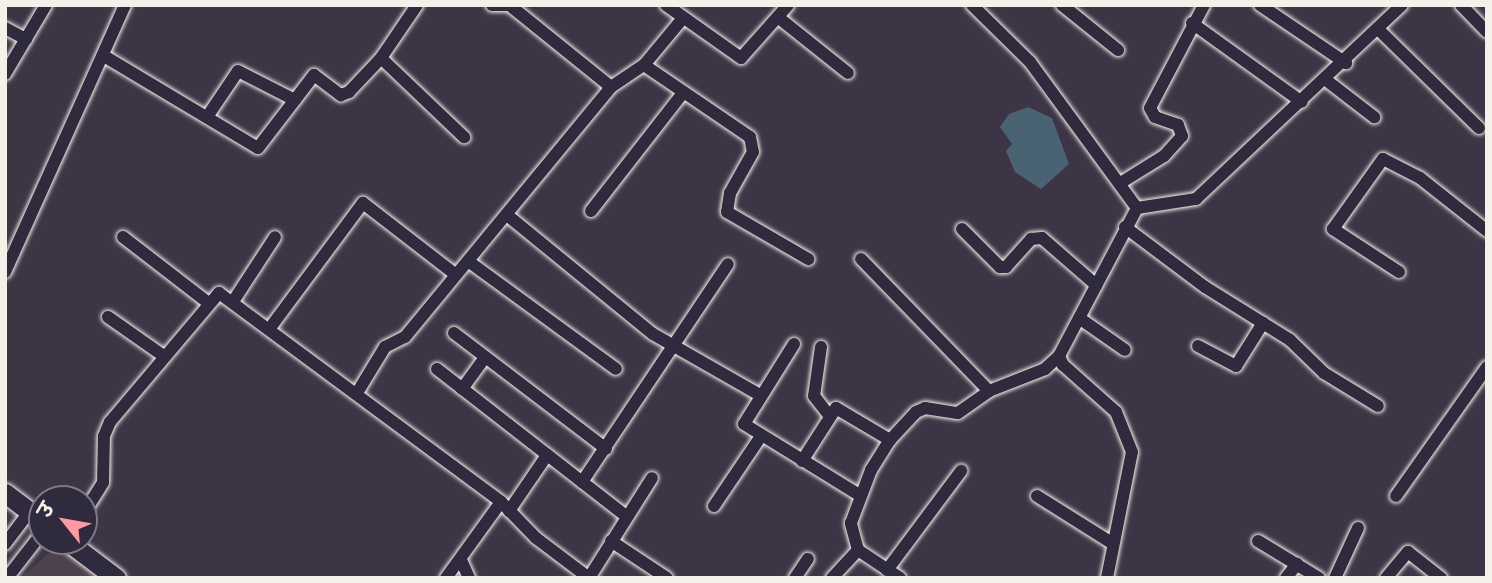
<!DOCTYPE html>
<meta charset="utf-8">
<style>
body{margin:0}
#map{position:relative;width:1492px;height:583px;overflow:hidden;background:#3d3445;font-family:"Comic Neue","Playpen Sans Deva",sans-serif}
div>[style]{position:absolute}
.built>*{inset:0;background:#4e414f}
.water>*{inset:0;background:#4a6373}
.roads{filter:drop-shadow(0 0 2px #f4f1e8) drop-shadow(0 0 2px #f4f1e8)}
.minor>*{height:12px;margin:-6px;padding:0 6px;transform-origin:6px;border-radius:6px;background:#2f2a3d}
.primary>*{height:19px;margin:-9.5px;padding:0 9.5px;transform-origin:9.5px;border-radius:9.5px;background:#2f2a3d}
span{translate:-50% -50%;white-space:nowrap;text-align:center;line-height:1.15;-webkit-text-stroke:5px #2f2a3d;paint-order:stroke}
.frame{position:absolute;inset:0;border:7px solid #f4f1e8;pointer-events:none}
.north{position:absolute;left:28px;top:485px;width:70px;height:70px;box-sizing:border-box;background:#2f2a3d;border:2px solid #7e7a81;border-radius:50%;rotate:301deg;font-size:19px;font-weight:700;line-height:28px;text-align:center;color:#f4f1e8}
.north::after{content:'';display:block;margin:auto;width:24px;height:32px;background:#ff9aa2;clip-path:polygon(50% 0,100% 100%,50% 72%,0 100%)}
</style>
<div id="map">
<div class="built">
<i style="clip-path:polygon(62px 541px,113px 578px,21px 578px)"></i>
</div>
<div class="water">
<i style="clip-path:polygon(1028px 107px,1052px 118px,1069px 164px,1041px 189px,1015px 172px,1006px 151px,1012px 144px,1000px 127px,1009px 114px)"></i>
</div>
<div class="roads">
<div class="minor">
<i style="left:492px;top:5px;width:21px"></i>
<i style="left:666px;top:5px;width:92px;rotate:35.2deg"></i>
<i style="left:741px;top:58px;width:71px;rotate:-48.4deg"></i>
<i style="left:972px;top:5px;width:81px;rotate:44.5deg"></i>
<i style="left:1030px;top:62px;width:181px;rotate:53.8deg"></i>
<i style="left:1137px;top:208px;width:60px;rotate:-8.7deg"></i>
<i style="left:1196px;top:199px;width:283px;rotate:-43.3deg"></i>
<i style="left:1062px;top:5px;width:72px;rotate:38.8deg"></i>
<i style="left:1260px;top:5px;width:104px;rotate:34deg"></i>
<i style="left:1461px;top:5px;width:37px;rotate:46deg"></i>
<i style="left:779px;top:18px;width:88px;rotate:38.6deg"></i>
<i style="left:1192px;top:23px;width:135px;rotate:35.7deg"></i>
<i style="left:5px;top:28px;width:24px;rotate:28deg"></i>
<i style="left:1379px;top:30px;width:140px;rotate:44.4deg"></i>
<i style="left:104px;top:56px;width:179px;rotate:30.9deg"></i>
<i style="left:258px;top:148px;width:92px;rotate:-52.5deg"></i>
<i style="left:314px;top:75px;width:34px;rotate:37deg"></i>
<i style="left:341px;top:95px;width:9px;rotate:-21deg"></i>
<i style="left:349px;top:92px;width:47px;rotate:-46.7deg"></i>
<i style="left:381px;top:58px;width:64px;rotate:-55.8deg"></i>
<i style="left:381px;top:58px;width:115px;rotate:43.6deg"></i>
<i style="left:644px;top:65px;width:128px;rotate:34.2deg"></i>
<i style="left:750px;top:137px;width:15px;rotate:79deg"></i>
<i style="left:753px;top:152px;width:47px;rotate:119.3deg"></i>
<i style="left:730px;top:193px;width:19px;rotate:99deg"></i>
<i style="left:727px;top:212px;width:94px;rotate:30.1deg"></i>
<i style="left:5px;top:74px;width:80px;rotate:-59.3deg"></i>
<i style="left:1326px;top:80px;width:61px;rotate:37.6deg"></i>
<i style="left:611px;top:87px;width:40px;rotate:-34deg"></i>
<i style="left:644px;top:65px;width:61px;rotate:-50.3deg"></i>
<i style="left:207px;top:117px;width:55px;rotate:-56deg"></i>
<i style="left:238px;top:71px;width:64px;rotate:27deg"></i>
<i style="left:1122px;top:182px;width:49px;rotate:-31.8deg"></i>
<i style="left:1164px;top:156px;width:27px;rotate:-48deg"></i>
<i style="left:1182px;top:136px;width:12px;rotate:-110deg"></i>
<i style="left:1178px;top:125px;width:24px;rotate:-161deg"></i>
<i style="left:1155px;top:117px;width:10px;rotate:-119deg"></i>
<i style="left:1150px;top:108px;width:116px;rotate:-62.3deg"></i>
<i style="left:591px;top:211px;width:150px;rotate:-52.1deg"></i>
<i style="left:507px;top:215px;width:188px;rotate:39.2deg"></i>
<i style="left:653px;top:334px;width:123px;rotate:29.7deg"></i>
<i style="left:1125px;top:227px;width:100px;rotate:36.9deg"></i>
<i style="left:1205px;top:287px;width:100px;rotate:31.9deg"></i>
<i style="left:1290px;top:340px;width:47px;rotate:44.1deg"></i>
<i style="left:1324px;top:373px;width:63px;rotate:31.4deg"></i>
<i style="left:962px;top:229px;width:54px;rotate:45deg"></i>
<i style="left:1000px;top:267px;width:6px"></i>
<i style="left:1006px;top:267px;width:38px;rotate:-48deg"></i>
<i style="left:1031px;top:239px;width:11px;rotate:-5deg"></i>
<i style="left:1042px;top:238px;width:72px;rotate:41deg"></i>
<i style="left:123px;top:237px;width:106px;rotate:37.7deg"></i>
<i style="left:861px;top:259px;width:184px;rotate:45.9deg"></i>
<i style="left:468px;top:261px;width:183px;rotate:36.1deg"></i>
<i style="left:5px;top:272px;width:293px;rotate:-65.8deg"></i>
<i style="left:1399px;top:272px;width:79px;rotate:-146.9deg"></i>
<i style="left:1333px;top:229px;width:86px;rotate:-54.5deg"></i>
<i style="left:1383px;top:159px;width:42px;rotate:27.2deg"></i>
<i style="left:1420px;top:178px;width:85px;rotate:38.3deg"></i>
<i style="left:234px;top:300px;width:75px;rotate:-56.9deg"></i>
<i style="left:108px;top:317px;width:66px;rotate:35.1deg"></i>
<i style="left:1082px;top:320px;width:52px;rotate:34.9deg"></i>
<i style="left:270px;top:328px;width:156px;rotate:-53.4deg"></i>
<i style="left:363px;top:203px;width:116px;rotate:37.7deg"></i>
<i style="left:454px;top:333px;width:191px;rotate:37.3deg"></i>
<i style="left:794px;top:344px;width:94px;rotate:122deg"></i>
<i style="left:744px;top:424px;width:137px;rotate:31.6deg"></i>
<i style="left:1198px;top:346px;width:43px;rotate:27.8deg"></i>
<i style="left:1236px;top:366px;width:51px;rotate:-57.9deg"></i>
<i style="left:821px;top:347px;width:49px;rotate:98.1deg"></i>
<i style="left:814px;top:396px;width:23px;rotate:52deg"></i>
<i style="left:437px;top:369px;width:239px;rotate:37.9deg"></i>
<i style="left:462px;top:389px;width:39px;rotate:-54deg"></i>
<i style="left:357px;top:393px;width:54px;rotate:-58.7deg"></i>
<i style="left:385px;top:347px;width:22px;rotate:-27deg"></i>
<i style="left:405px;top:337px;width:324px;rotate:-50.5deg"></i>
<i style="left:611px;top:87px;width:127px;rotate:-141.1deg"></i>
<i style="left:802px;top:461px;width:63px;rotate:-57.3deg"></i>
<i style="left:836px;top:408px;width:63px;rotate:30.7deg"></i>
<i style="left:582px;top:482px;width:262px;rotate:-56.2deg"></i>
<i style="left:1037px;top:496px;width:89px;rotate:32.1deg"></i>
<i style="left:1396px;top:496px;width:158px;rotate:-54.8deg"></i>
<i style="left:714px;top:506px;width:84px;rotate:-56.1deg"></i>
<i style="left:509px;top:511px;width:68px;rotate:-55.8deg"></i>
<i style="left:84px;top:513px;width:36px;rotate:-58deg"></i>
<i style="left:103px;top:482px;width:46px;rotate:-88.8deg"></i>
<i style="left:104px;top:436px;width:15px;rotate:-67deg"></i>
<i style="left:110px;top:422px;width:169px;rotate:-49.8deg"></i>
<i style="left:219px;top:293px;width:351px;rotate:36.5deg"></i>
<i style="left:501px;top:502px;width:50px;rotate:45.8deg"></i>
<i style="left:536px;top:538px;width:66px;rotate:37deg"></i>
<i style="left:611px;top:541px;width:67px;rotate:33.5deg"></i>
<i style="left:1258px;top:541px;width:71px;rotate:31.2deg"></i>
<i style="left:5px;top:544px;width:40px;rotate:-53deg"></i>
<i style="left:461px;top:560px;width:20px;rotate:66deg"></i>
<i style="left:887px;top:570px;width:124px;rotate:-53.2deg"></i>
<i style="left:7px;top:578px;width:57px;rotate:-52.1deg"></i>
<i style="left:446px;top:578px;width:94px;rotate:-54.1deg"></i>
<i style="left:589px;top:578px;width:118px;rotate:-57.8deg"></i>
<i style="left:795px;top:578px;width:23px;rotate:-56deg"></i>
<i style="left:832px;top:578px;width:38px;rotate:-47deg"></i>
<i style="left:900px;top:578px;width:50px;rotate:-146.3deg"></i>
<i style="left:858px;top:550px;width:28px;rotate:-105deg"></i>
<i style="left:851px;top:523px;width:57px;rotate:-69.3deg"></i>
<i style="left:871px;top:470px;width:36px;rotate:-58deg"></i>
<i style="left:890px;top:440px;width:38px;rotate:-47deg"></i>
<i style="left:916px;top:412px;width:10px;rotate:-24deg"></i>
<i style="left:925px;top:408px;width:33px;rotate:9deg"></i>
<i style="left:958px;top:413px;width:38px;rotate:-35deg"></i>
<i style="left:989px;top:391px;width:60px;rotate:-21.4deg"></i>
<i style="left:1045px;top:369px;width:19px;rotate:-43deg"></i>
<i style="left:1107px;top:578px;width:128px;rotate:-78.8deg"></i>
<i style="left:1132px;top:452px;width:43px;rotate:-111.8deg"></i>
<i style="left:1116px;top:412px;width:71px;rotate:-138.4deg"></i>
<i style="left:1063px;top:365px;width:10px;rotate:-114deg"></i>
<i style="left:1059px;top:356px;width:167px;rotate:-62.2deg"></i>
<i style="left:1286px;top:578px;width:18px;rotate:-52deg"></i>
<i style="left:1335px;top:578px;width:55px;rotate:-65.3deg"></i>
<i style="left:1386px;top:578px;width:34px;rotate:-50deg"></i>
<i style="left:1408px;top:552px;width:42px;rotate:38.2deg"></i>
</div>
<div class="primary">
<i style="left:5px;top:493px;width:46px;rotate:37.1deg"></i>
<i style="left:67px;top:541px;width:61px;rotate:37.1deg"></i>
</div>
</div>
<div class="frame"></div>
<div class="north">उ</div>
</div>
